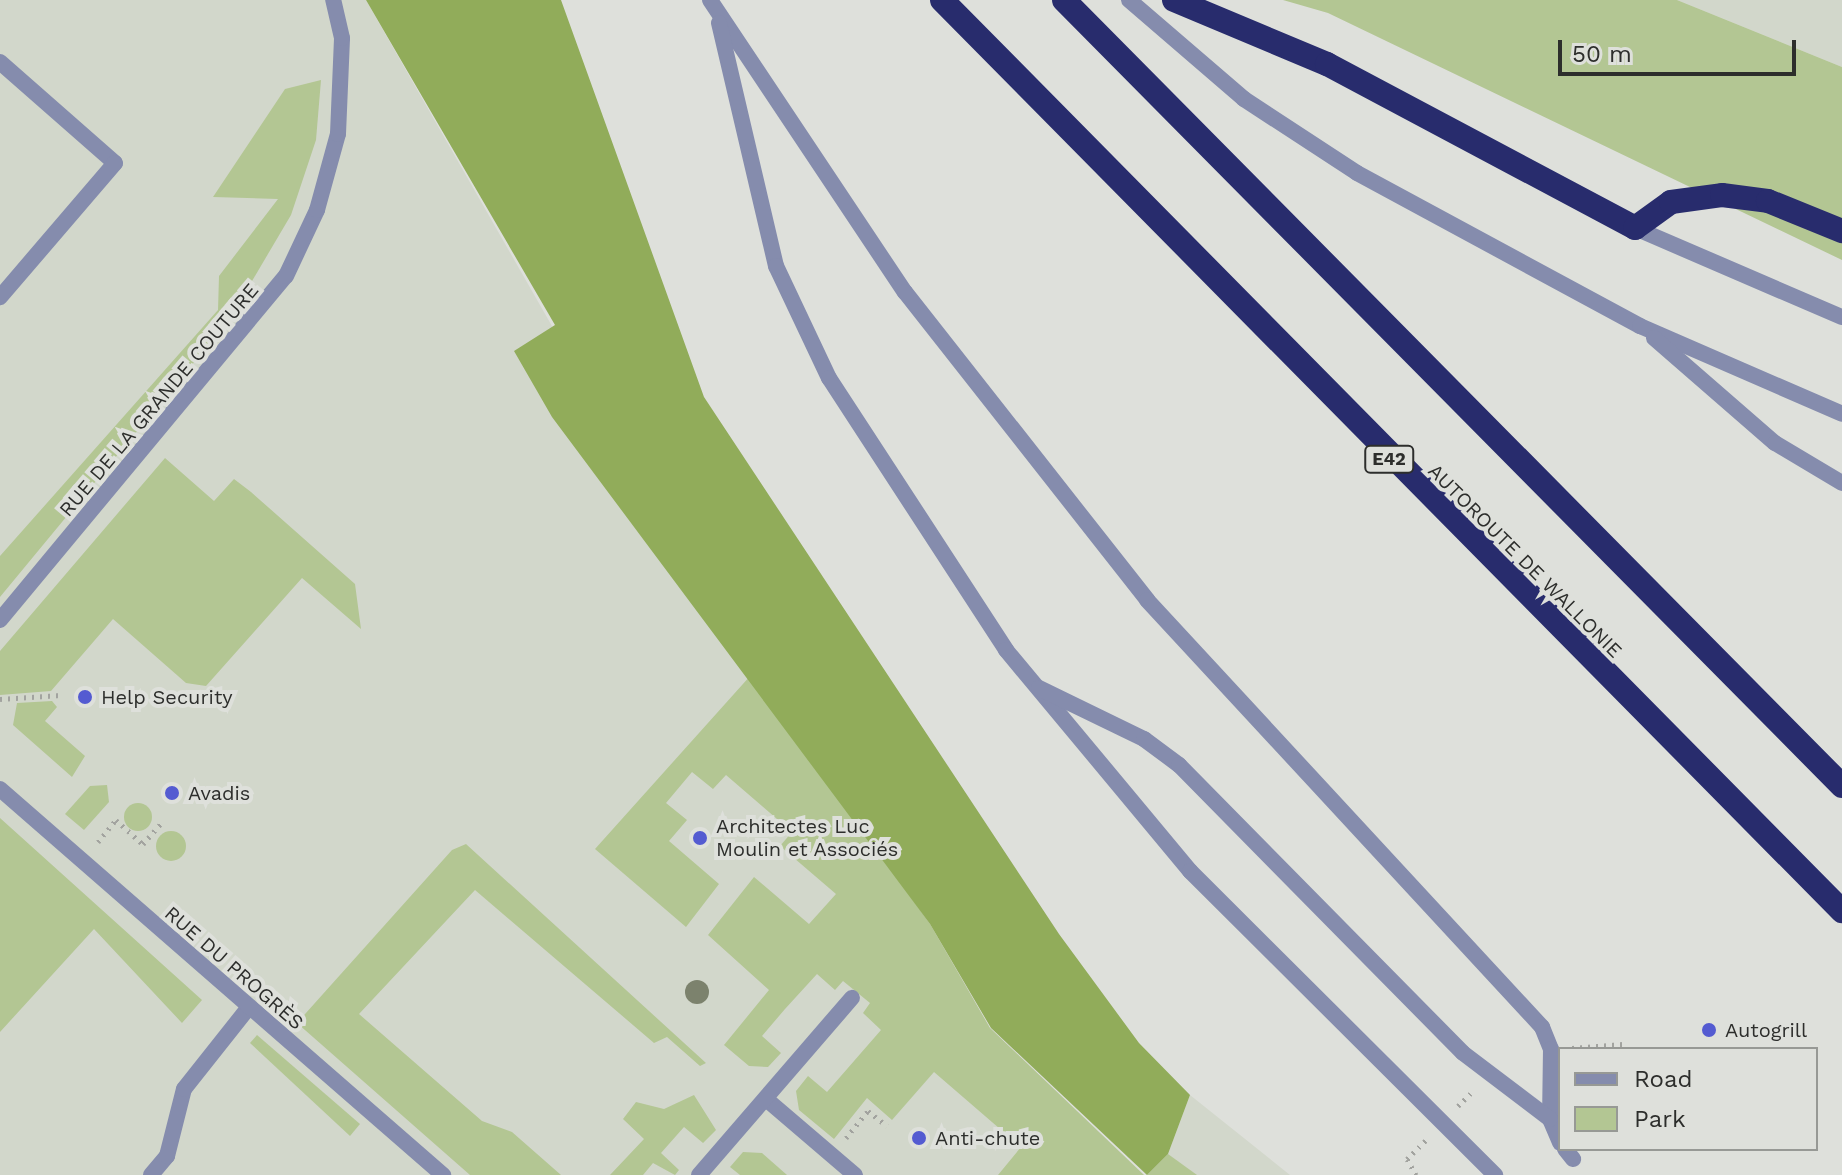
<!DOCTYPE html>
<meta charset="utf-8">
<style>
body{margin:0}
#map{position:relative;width:1842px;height:1175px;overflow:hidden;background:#dee0db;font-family:"Work Sans",sans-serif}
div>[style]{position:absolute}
.built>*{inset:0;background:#d2d7cb}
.green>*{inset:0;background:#b3c693}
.round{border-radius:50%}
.forest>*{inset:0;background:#91ac5a}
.path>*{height:5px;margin-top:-2.5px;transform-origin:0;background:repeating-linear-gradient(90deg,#a2a39f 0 2px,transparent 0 8px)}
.service>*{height:16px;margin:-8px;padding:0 8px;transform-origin:8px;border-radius:8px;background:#858cad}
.minor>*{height:16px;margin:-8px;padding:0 8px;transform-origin:8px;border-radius:8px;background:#858cad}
.tertiary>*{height:16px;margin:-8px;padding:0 8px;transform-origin:8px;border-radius:8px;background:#858cad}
.motorway>*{height:24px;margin:-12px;padding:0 12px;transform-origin:12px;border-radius:12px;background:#282c6d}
.trees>*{width:24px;height:24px;margin:-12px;border-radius:50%;background:#7c826d}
.dots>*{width:22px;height:22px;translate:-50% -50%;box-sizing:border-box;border:4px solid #dee0db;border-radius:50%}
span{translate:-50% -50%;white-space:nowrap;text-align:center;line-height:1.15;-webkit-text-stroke:8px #dee0db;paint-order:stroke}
.shield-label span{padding:2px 6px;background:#dee0db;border:2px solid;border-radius:6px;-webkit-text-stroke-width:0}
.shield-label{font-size:18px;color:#2d2e2c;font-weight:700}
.street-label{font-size:20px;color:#2d2e2c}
.poi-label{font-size:20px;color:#2d2e2c}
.left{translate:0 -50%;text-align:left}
.legend{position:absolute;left:1558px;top:1047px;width:260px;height:104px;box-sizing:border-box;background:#dee0db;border:2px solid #979995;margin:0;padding:10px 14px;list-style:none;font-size:24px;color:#2d2e2c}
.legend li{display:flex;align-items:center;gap:16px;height:40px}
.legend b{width:40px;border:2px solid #979995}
.scale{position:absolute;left:1558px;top:40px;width:238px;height:36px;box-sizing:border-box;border:4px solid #2d2e2c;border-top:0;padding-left:10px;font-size:24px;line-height:28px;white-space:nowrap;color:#2d2e2c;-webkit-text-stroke:6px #dee0db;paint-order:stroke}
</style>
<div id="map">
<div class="built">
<i style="clip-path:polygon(0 0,366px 0,751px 675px,930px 924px,990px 1028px,1144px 1175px,0 1175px)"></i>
<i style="clip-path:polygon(1677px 0,1842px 0,1842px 67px)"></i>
<i style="clip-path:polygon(1190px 1095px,1290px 1175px,1147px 1175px,1168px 1154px)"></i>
</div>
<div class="green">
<i style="clip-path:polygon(1283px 0,1677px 0,1842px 67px,1842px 260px,1328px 13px)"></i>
<i style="clip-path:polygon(321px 80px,316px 140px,291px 215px,229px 320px,0 597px,0 556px,218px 310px,219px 276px,278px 199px,213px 197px,285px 89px)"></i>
<i style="clip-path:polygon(165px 458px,214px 501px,234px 479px,251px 492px,355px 584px,361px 629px,302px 578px,206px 686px,186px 683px,113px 619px,51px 691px,0 695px,0 651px)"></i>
<i style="clip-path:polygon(751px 675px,930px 924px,990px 1028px,1144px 1175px,998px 1175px,1021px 1147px,934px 1072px,892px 1120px,867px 1098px,834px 1139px,799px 1110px,796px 1091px,808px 1076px,827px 1092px,881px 1030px,863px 1013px,870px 1003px,843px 981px,835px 990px,817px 974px,785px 1009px,762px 1036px,781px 1053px,768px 1067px,749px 1066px,724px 1045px,769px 990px,708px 935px,754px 877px,809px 924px,836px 894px,780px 846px,792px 832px,726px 775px,713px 789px,692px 772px,666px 803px,687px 820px,669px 841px,719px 884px,686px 927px,595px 849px)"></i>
<i style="clip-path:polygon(52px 701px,57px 707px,45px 721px,85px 756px,72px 777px,13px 725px,17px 703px)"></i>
<i style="clip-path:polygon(107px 785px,109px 802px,84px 830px,65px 814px,90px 786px)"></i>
<i class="round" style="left:124px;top:803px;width:28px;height:28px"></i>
<i style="clip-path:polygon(0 818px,202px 1000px,182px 1023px,94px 929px,0 1032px)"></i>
<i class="round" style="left:156px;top:831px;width:30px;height:30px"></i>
<i style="clip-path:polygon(466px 844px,706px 1063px,700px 1066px,667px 1037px,654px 1043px,475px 890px,359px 1014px,482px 1121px,512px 1132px,561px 1175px,470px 1175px,297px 1023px,452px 850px)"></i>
<i style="clip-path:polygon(257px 1035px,360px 1124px,350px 1136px,250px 1043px)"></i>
<i style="clip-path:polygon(694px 1095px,716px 1130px,703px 1143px,684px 1127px,661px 1153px,679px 1170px,675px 1175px,653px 1163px,643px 1175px,610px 1175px,644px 1139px,623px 1119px,636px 1102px,664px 1109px)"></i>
<i style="clip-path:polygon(743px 1152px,762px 1153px,787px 1175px,740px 1175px,730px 1167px)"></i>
<i style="clip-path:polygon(1168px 1154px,1197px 1175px,1147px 1175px)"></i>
</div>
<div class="forest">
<i style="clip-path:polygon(366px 0,561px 0,704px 397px,1059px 934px,1139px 1043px,1190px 1095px,1168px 1154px,1147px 1175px,991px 1028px,930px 924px,552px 417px,514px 351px,555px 325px)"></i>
</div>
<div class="path">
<i style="left:0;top:699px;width:61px;rotate:-3.8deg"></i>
<i style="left:98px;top:842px;width:28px;rotate:-51deg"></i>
<i style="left:116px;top:820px;width:36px;rotate:42deg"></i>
<i style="left:143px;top:844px;width:29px;rotate:-49deg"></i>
<i style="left:1572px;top:1048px;width:51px;rotate:-4.5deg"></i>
<i style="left:1458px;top:1106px;width:23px;rotate:-45deg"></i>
<i style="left:846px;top:1138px;width:35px;rotate:-51deg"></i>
<i style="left:868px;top:1111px;width:24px;rotate:38deg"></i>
<i style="left:1416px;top:1175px;width:18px;rotate:-119deg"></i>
<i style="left:1407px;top:1159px;width:28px;rotate:-45deg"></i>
</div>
<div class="service">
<i style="left:710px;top:0;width:351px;rotate:56.3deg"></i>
<i style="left:905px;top:292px;width:392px;rotate:51.8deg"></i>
<i style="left:1147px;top:600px;width:582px;rotate:47.23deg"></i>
<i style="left:1542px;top:1027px;width:24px;rotate:68deg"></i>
<i style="left:1551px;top:1049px;width:70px;rotate:90.8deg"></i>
<i style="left:1550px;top:1119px;width:26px;rotate:67deg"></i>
<i style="left:1129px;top:0;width:152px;rotate:40.7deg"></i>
<i style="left:1244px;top:99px;width:135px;rotate:33.2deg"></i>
<i style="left:1357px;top:173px;width:322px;rotate:28.4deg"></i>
<i style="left:1640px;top:326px;width:220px;rotate:23.5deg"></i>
<i style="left:719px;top:23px;width:250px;rotate:76.8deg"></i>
<i style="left:776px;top:266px;width:124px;rotate:64.7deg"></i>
<i style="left:829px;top:378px;width:325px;rotate:56.9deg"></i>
<i style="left:1006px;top:650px;width:288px;rotate:50.2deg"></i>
<i style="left:1190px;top:871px;width:431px;rotate:44.9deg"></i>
<i style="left:0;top:62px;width:153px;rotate:41.3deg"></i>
<i style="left:115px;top:163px;width:177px;rotate:130.6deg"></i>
<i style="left:1635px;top:228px;width:225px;rotate:23.3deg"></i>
<i style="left:1654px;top:338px;width:160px;rotate:41deg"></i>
<i style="left:1775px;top:443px;width:78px;rotate:30.8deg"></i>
<i style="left:1039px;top:688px;width:117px;rotate:25.9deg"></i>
<i style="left:1144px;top:739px;width:44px;rotate:36.6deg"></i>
<i style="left:1179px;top:765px;width:404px;rotate:45.4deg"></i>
<i style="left:1463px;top:1053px;width:109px;rotate:37.2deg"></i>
<i style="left:766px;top:1099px;width:117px;rotate:40.5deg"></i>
<i style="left:1565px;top:1149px;width:13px;rotate:51deg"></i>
<i style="left:151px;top:1175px;width:25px;rotate:-50deg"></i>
<i style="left:167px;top:1156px;width:69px;rotate:-75.8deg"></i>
<i style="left:184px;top:1089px;width:105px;rotate:-51.6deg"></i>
</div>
<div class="minor">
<i style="left:699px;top:1175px;width:234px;rotate:-49.2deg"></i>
</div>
<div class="tertiary">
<i style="left:0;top:620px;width:447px;rotate:-50.3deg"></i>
<i style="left:286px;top:276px;width:73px;rotate:-64.8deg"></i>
<i style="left:317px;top:210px;width:79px;rotate:-74.6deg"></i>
<i style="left:338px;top:134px;width:96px;rotate:-87.6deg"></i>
<i style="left:342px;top:38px;width:39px;rotate:-103deg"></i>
<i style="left:0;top:789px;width:588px;rotate:41.07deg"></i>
</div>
<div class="motorway">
<i style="left:942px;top:0;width:1281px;rotate:45.35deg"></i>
<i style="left:1064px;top:0;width:1106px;rotate:45.29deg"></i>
<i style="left:1174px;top:0;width:166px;rotate:22.7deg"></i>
<i style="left:1327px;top:64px;width:349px;rotate:28deg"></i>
<i style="left:1635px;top:228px;width:44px;rotate:-35.8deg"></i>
<i style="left:1671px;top:202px;width:51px;rotate:-7.8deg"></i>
<i style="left:1722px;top:195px;width:46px;rotate:7.4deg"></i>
<i style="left:1768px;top:201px;width:80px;rotate:22.1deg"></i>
</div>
<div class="trees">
<i style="left:697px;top:992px"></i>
</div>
<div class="dots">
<i style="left:85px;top:697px;background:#545bd1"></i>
<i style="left:172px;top:793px;background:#545bd1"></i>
<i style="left:700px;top:838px;background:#545bd1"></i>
<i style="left:1709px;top:1030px;background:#545bd1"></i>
<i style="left:919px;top:1138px;background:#545bd1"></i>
</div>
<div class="shield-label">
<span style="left:1389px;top:459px">E42</span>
</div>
<div class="street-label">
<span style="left:159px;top:400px;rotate:-50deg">RUE DE LA GRANDE COUTURE</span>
<span style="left:1525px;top:561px;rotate:45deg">AUTOROUTE DE WALLONIE</span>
<span style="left:234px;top:968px;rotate:41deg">RUE DU PROGRÈS</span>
</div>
<div class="poi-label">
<span class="left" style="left:101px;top:697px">Help Security</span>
<span class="left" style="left:188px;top:793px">Avadis</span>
<span class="left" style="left:716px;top:838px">Architectes Luc<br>Moulin et Associés</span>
<span class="left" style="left:1725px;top:1030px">Autogrill</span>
<span class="left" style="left:935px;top:1138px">Anti-chute</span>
</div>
<ul class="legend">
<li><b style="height:10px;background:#858cad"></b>Road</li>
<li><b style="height:22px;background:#b3c693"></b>Park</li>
</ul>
<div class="scale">50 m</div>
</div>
